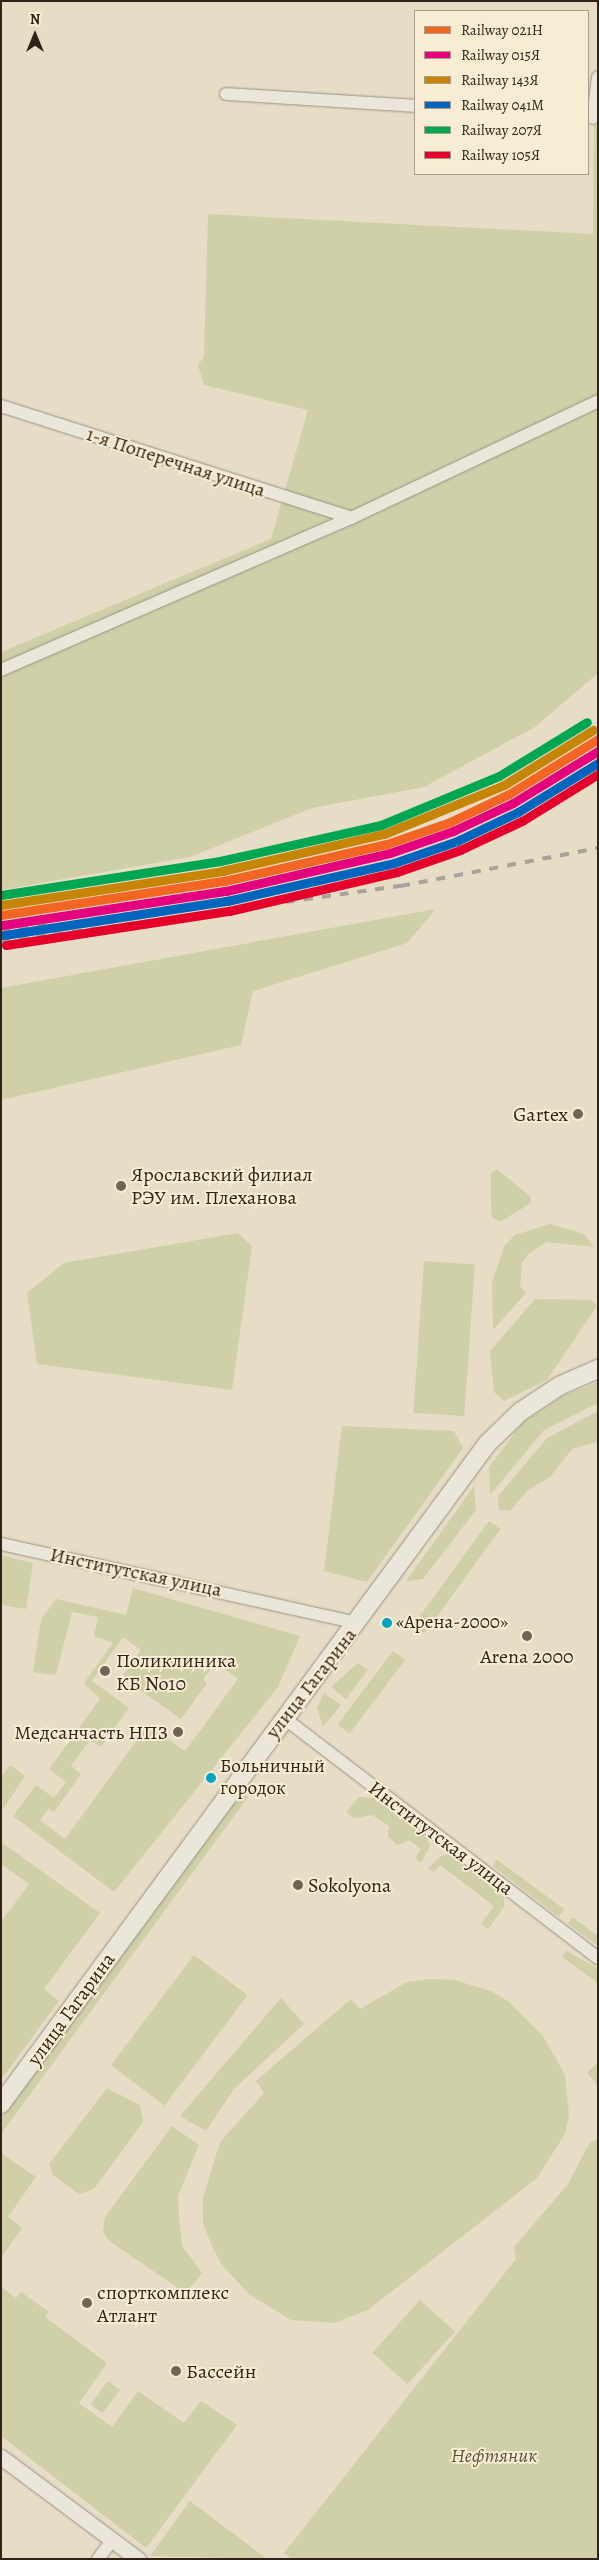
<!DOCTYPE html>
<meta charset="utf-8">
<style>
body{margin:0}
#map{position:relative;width:599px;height:2560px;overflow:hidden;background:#e7ddc6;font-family:Alegreya,serif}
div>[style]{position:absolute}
.green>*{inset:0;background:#cfcfa8;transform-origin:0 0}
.roads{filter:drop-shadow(0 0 1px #989183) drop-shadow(0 0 1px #989183)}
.minor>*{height:12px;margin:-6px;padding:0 6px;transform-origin:6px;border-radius:6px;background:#ebe6da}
.tertiary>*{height:15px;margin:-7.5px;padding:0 7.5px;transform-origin:7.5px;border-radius:7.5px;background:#ebe6da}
.secondary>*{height:18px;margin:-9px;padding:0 9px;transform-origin:9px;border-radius:9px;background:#ebe6da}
.rail>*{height:4px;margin-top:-2px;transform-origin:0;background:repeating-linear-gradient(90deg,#a9a49b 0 9px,transparent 0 18px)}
.rail-1>*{height:9px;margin:-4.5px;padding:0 4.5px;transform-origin:4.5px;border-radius:4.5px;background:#f26522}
.rail-2>*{height:9px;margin:-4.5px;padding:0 4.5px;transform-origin:4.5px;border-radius:4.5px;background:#e5007d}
.rail-3>*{height:9px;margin:-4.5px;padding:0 4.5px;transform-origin:4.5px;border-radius:4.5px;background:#c68506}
.rail-4>*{height:9px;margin:-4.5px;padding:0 4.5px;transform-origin:4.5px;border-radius:4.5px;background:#0065bd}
.rail-5>*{height:9px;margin:-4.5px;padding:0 4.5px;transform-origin:4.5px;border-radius:4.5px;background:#00a651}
.rail-6>*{height:9px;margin:-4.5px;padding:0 4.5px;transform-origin:4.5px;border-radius:4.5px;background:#e4002b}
.dots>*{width:14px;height:14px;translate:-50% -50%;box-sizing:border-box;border:2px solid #f8edd2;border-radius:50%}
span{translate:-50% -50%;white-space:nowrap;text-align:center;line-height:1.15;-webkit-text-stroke:4px #f8edd2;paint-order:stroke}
.bus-label{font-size:19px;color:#322219}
.left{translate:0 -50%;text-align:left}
.street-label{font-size:20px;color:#322219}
.poi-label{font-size:20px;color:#322219}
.right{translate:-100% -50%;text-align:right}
.park-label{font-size:20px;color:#5b533c;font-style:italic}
.frame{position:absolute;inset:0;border:2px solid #322219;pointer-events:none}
.legend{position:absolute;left:414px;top:10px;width:175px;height:165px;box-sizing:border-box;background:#f8edd2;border:1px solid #a99c88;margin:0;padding:6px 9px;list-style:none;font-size:15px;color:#322219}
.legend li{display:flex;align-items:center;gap:10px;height:25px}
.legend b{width:25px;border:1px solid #a99c88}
.north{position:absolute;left:10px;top:10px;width:50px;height:50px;-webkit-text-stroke:4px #f8edd2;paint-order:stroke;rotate:0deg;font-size:14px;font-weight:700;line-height:20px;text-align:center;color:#322219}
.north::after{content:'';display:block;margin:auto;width:18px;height:22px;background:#322219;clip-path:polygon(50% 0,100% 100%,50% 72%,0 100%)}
</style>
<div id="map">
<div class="green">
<i style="clip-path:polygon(594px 126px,598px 126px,598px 673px,535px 727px,424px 787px,312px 808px,190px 857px,1px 890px,1px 652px,271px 539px,308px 410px,204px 385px,198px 365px,204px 357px,208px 214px,593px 234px)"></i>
<i style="clip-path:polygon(436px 909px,407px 943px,253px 991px,241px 1045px,1px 1100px,1px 988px)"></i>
<i style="clip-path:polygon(497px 1169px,530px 1196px,531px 1203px,500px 1222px,492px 1217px,491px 1201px,491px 1173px)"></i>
<i style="clip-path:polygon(550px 1224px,584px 1234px,594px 1247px,547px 1242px,528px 1254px,522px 1263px,520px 1287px,526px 1293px,493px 1330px,492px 1282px,505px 1245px,515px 1235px)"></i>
<i style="clip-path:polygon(238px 1233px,252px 1246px,232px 1390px,37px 1364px,27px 1293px,64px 1263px)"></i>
<i style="left:424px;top:1261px;width:51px;height:152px;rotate:4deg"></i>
<i style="clip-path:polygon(535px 1299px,591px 1300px,597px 1306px,547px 1380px,504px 1401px,494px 1392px,490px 1351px)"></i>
<i style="clip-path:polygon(598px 1382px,598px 1403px,544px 1430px,490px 1495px,489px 1467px,523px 1422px,563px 1396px)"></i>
<i style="clip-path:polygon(598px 1411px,598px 1442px,572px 1449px,550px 1477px,528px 1490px,510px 1511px,499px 1510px,498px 1496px,547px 1438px)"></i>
<i style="clip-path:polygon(342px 1426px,454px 1431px,463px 1448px,367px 1582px,324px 1571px)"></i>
<i style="clip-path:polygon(474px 1486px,476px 1510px,423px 1579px,406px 1581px)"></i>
<i style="left:489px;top:1521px;width:14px;height:129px;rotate:36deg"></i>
<i style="clip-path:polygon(1px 1555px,33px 1563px,26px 1609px,1px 1605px)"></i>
<i style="clip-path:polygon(evenodd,133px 1588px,300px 1636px,278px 1687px,114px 1892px,13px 1816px,36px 1785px,54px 1798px,66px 1782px,49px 1769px,100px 1699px,84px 1683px,113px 1643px,94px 1636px,98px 1617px,72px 1612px,56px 1675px,33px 1672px,41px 1620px,56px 1599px,126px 1615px,133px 1588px,123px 1637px,141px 1650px,122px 1677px,181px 1719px,207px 1683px,203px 1680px,215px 1662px,238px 1679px,185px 1751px,148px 1725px,65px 1839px,40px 1820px,48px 1809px,54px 1812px,81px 1774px,71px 1766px,90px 1740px,101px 1747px,129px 1708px,92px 1681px,123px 1637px)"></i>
<i style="left:393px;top:1651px;width:15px;height:92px;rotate:37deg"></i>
<i style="clip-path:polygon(358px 1663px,368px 1670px,346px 1699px,331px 1687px)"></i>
<i style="clip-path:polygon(324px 1693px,341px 1705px,323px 1727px,317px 1708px)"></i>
<i style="clip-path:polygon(10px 1765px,25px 1776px,3px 1809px,1px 1777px)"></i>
<i style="clip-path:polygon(238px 1790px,248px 1797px,1px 2134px,1px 2119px)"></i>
<i style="clip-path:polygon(359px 1797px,377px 1798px,426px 1837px,430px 1846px,421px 1863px,415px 1858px,421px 1849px,409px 1840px,398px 1845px,388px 1837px,389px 1826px,372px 1815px,354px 1818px,346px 1812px)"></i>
<i style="clip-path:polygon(1px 1842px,100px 1913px,44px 1989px,59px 2001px,1px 2080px,1px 1922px,29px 1884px,1px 1864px)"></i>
<i style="clip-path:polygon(442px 1855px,451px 1855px,504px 1898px,504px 1907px,488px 1929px,481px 1924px,494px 1906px,440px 1865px,434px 1872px,428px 1868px)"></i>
<i style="clip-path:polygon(496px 1859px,564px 1909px,559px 1917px,493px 1866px)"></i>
<i style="clip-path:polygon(572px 1917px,598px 1936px,598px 1946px,568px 1924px)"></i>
<i style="clip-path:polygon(567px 1951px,598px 1969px,598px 1983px,562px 1957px)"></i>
<i style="left:194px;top:1955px;width:67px;height:138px;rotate:37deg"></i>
<i style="clip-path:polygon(431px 1979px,454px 1980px,491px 1991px,509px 2002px,543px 2036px,565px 2075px,569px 2116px,565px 2134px,537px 2178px,368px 2310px,334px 2323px,291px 2320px,249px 2294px,222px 2265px,212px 2246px,203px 2223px,203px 2198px,220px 2142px,264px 2093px,256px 2081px,351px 1999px,360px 2009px,407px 1982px)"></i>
<i style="clip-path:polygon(281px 1998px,304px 2024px,234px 2089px,206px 2131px,180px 2116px)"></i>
<i style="clip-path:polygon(598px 2062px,598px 2086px,587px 2073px)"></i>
<i style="clip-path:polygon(107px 2088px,140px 2105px,143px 2122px,94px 2189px,79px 2194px,53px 2175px,49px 2164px)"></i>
<i style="clip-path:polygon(172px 2126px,199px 2145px,178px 2196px,179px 2218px,182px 2246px,202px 2273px,190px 2288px,181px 2290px,108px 2240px,103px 2231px,105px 2217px)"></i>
<i style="clip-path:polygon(598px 2139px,598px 2559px,292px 2559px,284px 2553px,516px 2259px,514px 2247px,568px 2184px,590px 2142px)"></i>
<i style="clip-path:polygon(1px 2153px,36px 2177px,8px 2217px,22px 2228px,1px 2258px)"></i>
<i style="clip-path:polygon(1px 2287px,16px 2298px,21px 2292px,49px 2312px,45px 2317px,107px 2363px,79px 2403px,112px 2427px,138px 2391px,184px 2423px,201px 2401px,237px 2425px,146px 2548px,1px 2436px)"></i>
<i style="left:420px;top:2300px;width:47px;height:71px;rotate:42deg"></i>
<i style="left:108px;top:2381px;width:15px;height:29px;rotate:37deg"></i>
<i style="clip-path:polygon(190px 2501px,254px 2549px,267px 2559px,150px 2556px)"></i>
</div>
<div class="roads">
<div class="minor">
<i style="left:226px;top:94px;width:189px;rotate:3.6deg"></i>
<i style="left:593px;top:118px;width:41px;rotate:-83deg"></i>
<i style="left:1px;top:406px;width:367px;rotate:17.7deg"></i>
<i style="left:1px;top:670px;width:382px;rotate:-23.5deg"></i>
<i style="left:351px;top:518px;width:273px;rotate:-25.3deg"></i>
<i style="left:1px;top:1544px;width:366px;rotate:12.5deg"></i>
<i style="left:284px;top:1718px;width:395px;rotate:37.4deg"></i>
<i style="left:98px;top:2559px;width:25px;rotate:-53deg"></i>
</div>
<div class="tertiary">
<i style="left:1px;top:2457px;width:171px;rotate:36.7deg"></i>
</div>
<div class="secondary">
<i style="left:1px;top:2104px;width:820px;rotate:-53.63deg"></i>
<i style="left:487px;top:1444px;width:46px;rotate:-44.1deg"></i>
<i style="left:520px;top:1412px;width:47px;rotate:-33.7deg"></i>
<i style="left:559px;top:1386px;width:43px;rotate:-23.6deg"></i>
</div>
</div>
<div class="rail">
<i style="left:1px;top:931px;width:50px;rotate:-9.3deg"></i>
<i style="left:1px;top:942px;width:404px;rotate:-8deg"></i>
<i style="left:401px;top:886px;width:201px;rotate:-10.9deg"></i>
</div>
<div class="rail-1">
<i style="left:1px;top:915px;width:226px;rotate:-8.7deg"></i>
<i style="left:224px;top:881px;width:167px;rotate:-12.8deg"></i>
<i style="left:387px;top:844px;width:67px;rotate:-19.2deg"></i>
<i style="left:450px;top:822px;width:65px;rotate:-25.4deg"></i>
<i style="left:509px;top:794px;width:105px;rotate:-31.7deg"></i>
</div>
<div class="rail-2">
<i style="left:3px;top:925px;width:226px;rotate:-8.7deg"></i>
<i style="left:226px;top:891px;width:168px;rotate:-13deg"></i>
<i style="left:390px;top:853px;width:67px;rotate:-19.2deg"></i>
<i style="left:453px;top:831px;width:66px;rotate:-25deg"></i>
<i style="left:513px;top:803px;width:100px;rotate:-31.5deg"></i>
</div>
<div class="rail-3">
<i style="left:1px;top:905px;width:224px;rotate:-8.7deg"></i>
<i style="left:222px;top:871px;width:166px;rotate:-12.9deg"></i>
<i style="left:384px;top:834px;width:130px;rotate:-22.2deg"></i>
<i style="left:504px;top:785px;width:105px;rotate:-31.7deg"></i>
</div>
<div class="rail-4">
<i style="left:4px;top:935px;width:226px;rotate:-8.7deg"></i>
<i style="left:227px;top:901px;width:171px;rotate:-12.8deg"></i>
<i style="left:394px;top:863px;width:67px;rotate:-19.2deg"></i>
<i style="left:457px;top:841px;width:68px;rotate:-25.4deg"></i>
<i style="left:518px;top:812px;width:94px;rotate:-31.5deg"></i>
</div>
<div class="rail-5">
<i style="left:1px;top:895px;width:222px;rotate:-8.8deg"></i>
<i style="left:220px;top:861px;width:165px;rotate:-12.6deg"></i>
<i style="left:381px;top:825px;width:128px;rotate:-22.6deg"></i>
<i style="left:499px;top:776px;width:103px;rotate:-31.5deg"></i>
</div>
<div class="rail-6">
<i style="left:6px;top:945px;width:226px;rotate:-8.7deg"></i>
<i style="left:229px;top:911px;width:172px;rotate:-13.1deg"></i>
<i style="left:397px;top:872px;width:67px;rotate:-19.2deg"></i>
<i style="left:460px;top:850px;width:68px;rotate:-25.1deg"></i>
<i style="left:522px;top:821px;width:89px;rotate:-31.7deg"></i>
</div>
<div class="dots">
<i style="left:578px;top:1114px;background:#716356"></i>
<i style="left:121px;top:1186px;background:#716356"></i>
<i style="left:387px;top:1623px;background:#02a2c5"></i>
<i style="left:527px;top:1636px;background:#716356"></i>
<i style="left:105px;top:1671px;background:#716356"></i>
<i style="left:178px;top:1732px;background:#716356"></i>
<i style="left:211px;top:1778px;background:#02a2c5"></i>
<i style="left:298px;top:1885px;background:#716356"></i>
<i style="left:87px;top:2303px;background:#716356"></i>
<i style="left:176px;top:2371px;background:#716356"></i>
</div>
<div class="bus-label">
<span class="left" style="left:396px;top:1623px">«Арена-2000»</span>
<span class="left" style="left:220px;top:1778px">Больничный<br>городок</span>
</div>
<div class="street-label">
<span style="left:176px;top:462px;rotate:18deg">1-я Поперечная улица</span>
<span style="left:136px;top:1572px;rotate:12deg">Институтская улица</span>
<span style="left:311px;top:1683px;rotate:-52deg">улица Гагарина</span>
<span style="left:441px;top:1838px;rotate:37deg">Институтская улица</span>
<span style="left:71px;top:2009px;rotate:-54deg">улица Гагарина</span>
</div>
<div class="poi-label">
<span class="right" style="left:568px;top:1114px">Gartex</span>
<span class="left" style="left:131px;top:1186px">Ярославский филиал<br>РЭУ им. Плеханова</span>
<span style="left:527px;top:1656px">Arena 2000</span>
<span class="left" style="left:116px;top:1672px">Поликлиника<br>КБ No10</span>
<span class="right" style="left:168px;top:1732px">Медсанчасть НПЗ</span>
<span class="left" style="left:308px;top:1885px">Sokolyona</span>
<span class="left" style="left:97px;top:2304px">спорткомплекс<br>Атлант</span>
<span class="left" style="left:186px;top:2371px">Бассейн</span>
</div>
<div class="park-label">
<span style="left:494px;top:2455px">Нефтяник</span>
</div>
<div class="frame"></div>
<ul class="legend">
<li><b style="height:6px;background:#f26522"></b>Railway 021Н</li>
<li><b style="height:6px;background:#e5007d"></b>Railway 015Я</li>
<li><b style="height:6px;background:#c68506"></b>Railway 143Я</li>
<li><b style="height:6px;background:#0065bd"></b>Railway 041М</li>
<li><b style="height:6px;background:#00a651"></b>Railway 207Я</li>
<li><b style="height:6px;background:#e4002b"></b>Railway 105Я</li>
</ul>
<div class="north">N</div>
</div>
